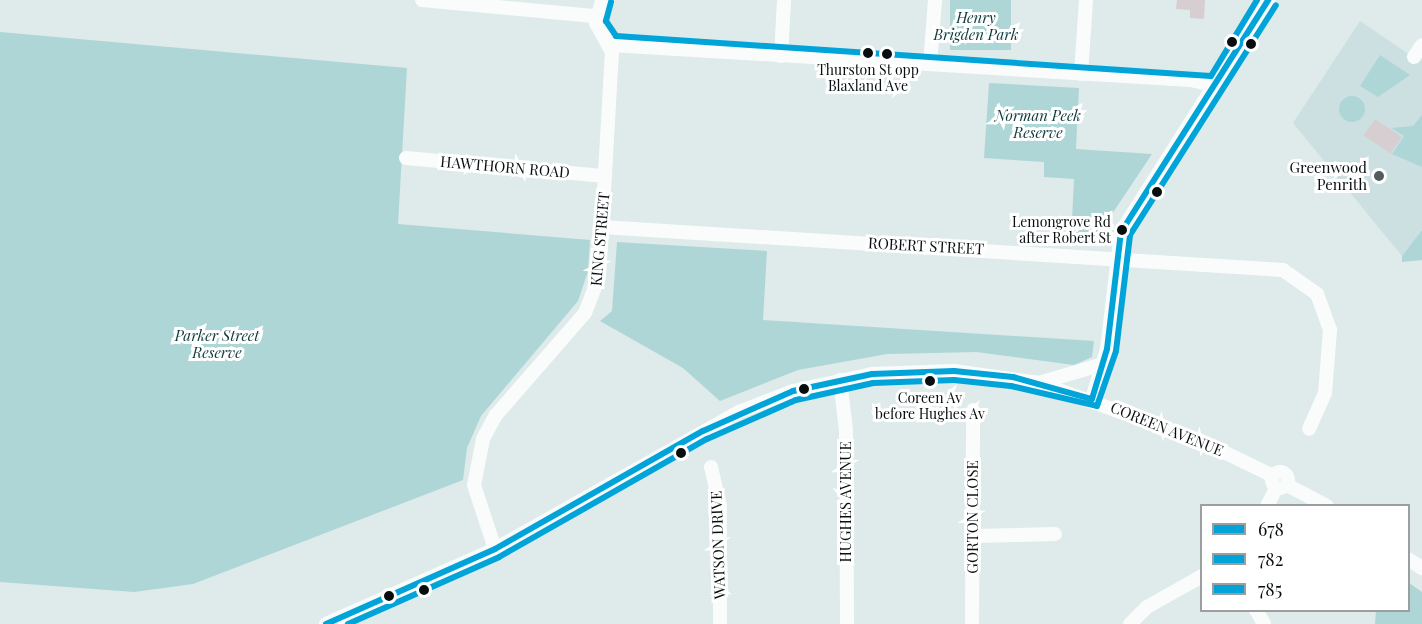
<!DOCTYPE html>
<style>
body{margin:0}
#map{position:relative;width:1422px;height:624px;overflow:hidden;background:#dfeaea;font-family:"Playfair Display",serif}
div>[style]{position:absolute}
.built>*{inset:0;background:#cce0e1}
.green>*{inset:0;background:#aed6d7;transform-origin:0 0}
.round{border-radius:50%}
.building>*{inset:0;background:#d7ced1;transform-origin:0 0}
.minor>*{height:14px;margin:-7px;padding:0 7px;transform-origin:7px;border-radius:7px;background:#fafcfc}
.minor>.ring{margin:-7px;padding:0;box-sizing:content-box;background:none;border:14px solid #fafcfc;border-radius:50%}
.bus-1>*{height:6px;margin:-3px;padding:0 3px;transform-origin:3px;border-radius:3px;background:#01a4d9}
.bus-2>*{height:6px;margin:-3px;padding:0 3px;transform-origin:3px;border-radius:3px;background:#01a4d9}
.bus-3>*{height:6px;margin:-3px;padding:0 3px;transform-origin:3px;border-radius:3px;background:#01a4d9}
.dots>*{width:16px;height:16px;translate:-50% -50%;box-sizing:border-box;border:3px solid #fff;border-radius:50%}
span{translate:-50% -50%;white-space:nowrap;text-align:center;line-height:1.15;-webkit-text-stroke:6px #fff;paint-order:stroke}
.bus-label{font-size:14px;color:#080e0f}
.right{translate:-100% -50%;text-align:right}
.park-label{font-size:15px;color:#0d393b;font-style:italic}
.street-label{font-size:15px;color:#080e0f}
.poi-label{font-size:15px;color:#080e0f}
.legend{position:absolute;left:1200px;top:504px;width:210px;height:108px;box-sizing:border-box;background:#fff;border:2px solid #9c9f9f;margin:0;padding:8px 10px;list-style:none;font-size:18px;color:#080e0f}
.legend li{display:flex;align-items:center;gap:12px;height:30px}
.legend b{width:30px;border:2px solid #9c9f9f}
</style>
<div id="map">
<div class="built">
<i style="clip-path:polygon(1360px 21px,1416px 59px,1422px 50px,1422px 230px,1402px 256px,1293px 123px)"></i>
</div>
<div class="green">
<i style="left:950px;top:0;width:61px;height:50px"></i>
<i style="clip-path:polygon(0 32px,407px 68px,398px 224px,590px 240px,588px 271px,578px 301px,481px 416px,467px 448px,463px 480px,193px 584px,134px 592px,0 582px)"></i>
<i style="clip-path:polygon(1380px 55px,1410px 75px,1378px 97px,1360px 86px)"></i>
<i style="clip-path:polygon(989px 83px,1079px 88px,1076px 149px,1152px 154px,1094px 241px,1071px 240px,1074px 179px,1044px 177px,1044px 162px,984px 158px)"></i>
<i class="round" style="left:1339px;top:96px;width:26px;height:26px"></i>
<i style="clip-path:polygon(1422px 115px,1422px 167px,1392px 154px,1404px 136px,1391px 128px,1413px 126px)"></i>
<i style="clip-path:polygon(1422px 230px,1422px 260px,1402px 262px,1402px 256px)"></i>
<i style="clip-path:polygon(617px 242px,767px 251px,763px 320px,1094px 341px,1092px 357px,1074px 365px,976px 352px,887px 354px,798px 370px,720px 401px,683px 368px,600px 321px,612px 311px)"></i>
<i style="clip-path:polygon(1409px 583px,1422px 592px,1422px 624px,1375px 624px,1376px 611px,1408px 610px)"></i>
</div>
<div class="building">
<i style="clip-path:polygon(1177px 0,1205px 0,1204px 19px,1190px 18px,1190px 10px,1176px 9px)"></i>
<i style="left:1375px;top:119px;width:32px;height:20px;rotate:34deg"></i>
</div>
<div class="minor">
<i style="left:422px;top:0;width:175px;rotate:5.3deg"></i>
<i style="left:611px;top:45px;width:581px;rotate:3.45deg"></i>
<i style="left:1191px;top:80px;width:25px;rotate:14deg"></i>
<i style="left:781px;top:56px;width:56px;rotate:-86.9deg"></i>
<i style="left:1414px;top:57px;width:14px;rotate:-56deg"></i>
<i style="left:930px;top:64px;width:64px;rotate:-85.5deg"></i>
<i style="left:1081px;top:74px;width:74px;rotate:-86.1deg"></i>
<i style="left:406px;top:158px;width:200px;rotate:5.2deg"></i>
<i style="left:602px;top:227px;width:682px;rotate:3.61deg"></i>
<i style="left:1283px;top:270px;width:42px;rotate:35.2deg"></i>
<i style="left:1317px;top:294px;width:38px;rotate:70deg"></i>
<i style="left:1330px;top:330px;width:63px;rotate:94.5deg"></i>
<i style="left:1325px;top:393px;width:39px;rotate:114deg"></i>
<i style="left:840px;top:380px;width:50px;rotate:83.2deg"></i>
<i style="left:846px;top:430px;width:194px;rotate:89.7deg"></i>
<i style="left:1039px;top:383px;width:67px;rotate:-16.5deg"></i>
<i style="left:1092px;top:399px;width:52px;rotate:-73.3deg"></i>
<i style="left:1107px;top:349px;width:118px;rotate:-83.2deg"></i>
<i style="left:1121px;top:232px;width:275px;rotate:-57.6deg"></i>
<i style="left:711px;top:467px;width:39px;rotate:77deg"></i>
<i style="left:720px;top:505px;width:119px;rotate:90deg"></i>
<i class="ring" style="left:1272px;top:472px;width:2px;height:2px"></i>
<i style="left:1287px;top:485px;width:45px;rotate:27.7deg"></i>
<i style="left:1267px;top:506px;width:20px;rotate:-63deg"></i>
<i style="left:973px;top:536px;width:82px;rotate:-1.4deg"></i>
<i style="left:495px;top:549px;width:67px;rotate:-108.2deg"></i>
<i style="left:474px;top:485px;width:47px;rotate:-78.9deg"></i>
<i style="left:483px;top:439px;width:27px;rotate:-62deg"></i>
<i style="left:496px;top:415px;width:135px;rotate:-48.9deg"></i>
<i style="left:585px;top:313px;width:39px;rotate:-69deg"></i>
<i style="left:599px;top:277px;width:225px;rotate:-86.7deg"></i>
<i style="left:612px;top:52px;width:33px;rotate:-119deg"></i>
<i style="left:596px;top:23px;width:24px;rotate:-75deg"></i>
<i style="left:1408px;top:559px;width:17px;rotate:33deg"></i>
<i style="left:1256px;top:610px;width:16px;rotate:60deg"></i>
<i style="left:326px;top:624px;width:185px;rotate:-23.9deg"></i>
<i style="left:495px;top:549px;width:280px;rotate:-29.3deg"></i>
<i style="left:739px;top:412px;width:58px;rotate:-21.3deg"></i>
<i style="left:793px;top:391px;width:81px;rotate:-12.1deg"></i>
<i style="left:872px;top:374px;width:82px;rotate:-2.1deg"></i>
<i style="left:954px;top:371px;width:86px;rotate:8deg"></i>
<i style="left:1039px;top:383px;width:170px;rotate:19.6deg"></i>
<i style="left:1199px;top:440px;width:82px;rotate:25.9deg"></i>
<i style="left:972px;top:624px;width:214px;rotate:-89.7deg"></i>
<i style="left:1130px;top:624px;width:24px;rotate:-45deg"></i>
<i style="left:1147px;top:607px;width:63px;rotate:-29.4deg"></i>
</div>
<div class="bus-1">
<i style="left:326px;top:624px;width:185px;rotate:-23.9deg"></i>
<i style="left:495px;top:549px;width:239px;rotate:-29.6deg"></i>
<i style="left:703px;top:431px;width:98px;rotate:-24deg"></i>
<i style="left:793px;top:391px;width:81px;rotate:-12.1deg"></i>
<i style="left:872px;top:374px;width:82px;rotate:-2.1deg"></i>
<i style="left:954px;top:371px;width:59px;rotate:5.8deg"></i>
<i style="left:1013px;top:377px;width:82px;rotate:15.6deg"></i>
<i style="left:1092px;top:399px;width:52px;rotate:-73.3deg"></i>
<i style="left:1107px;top:349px;width:118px;rotate:-83.2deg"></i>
<i style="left:1121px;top:232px;width:275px;rotate:-57.6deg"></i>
</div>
<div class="bus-2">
<i style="left:348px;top:624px;width:165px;rotate:-23.9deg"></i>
<i style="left:499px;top:557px;width:239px;rotate:-29.6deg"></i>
<i style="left:707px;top:439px;width:97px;rotate:-23.7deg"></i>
<i style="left:796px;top:400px;width:79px;rotate:-12.4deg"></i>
<i style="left:873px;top:383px;width:81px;rotate:-2.1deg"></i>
<i style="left:954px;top:380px;width:57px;rotate:6deg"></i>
<i style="left:1011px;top:386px;width:88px;rotate:13.1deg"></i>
<i style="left:1097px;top:406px;width:58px;rotate:-70.9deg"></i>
<i style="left:1116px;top:351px;width:117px;rotate:-83.1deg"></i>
<i style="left:1130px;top:235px;width:272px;rotate:-57.6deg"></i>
</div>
<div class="bus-3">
<i style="left:611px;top:2px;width:20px;rotate:105deg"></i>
<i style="left:606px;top:21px;width:18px;rotate:56deg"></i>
<i style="left:616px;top:36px;width:596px;rotate:3.85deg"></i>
<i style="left:1211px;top:76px;width:89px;rotate:-58.8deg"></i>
</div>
<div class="dots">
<i style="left:1232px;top:42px;background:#080e0f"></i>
<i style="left:1251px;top:44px;background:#080e0f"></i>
<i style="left:868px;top:53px;background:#080e0f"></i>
<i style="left:887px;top:54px;background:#080e0f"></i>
<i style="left:1379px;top:176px;background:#535b5c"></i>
<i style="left:1157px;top:192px;background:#080e0f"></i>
<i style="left:1122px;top:230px;background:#080e0f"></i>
<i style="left:930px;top:381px;background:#080e0f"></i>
<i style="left:804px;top:389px;background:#080e0f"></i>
<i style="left:681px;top:453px;background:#080e0f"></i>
<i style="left:424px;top:590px;background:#080e0f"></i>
<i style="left:389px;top:596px;background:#080e0f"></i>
</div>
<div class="bus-label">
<span style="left:868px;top:78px">Thurston St opp<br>Blaxland Ave</span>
<span class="right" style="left:1111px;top:230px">Lemongrove Rd<br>after Robert St</span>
<span style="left:930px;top:406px">Coreen Av<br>before Hughes Av</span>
</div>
<div class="park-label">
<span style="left:976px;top:26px">Henry<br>Brigden Park</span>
<span style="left:1038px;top:124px">Norman Peek<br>Reserve</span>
<span style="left:217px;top:344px">Parker Street<br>Reserve</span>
</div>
<div class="street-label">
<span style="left:505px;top:167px;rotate:5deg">HAWTHORN ROAD</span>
<span style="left:600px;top:239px;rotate:-85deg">KING STREET</span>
<span style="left:926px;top:246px;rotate:3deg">ROBERT STREET</span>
<span style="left:1167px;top:429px;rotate:22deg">COREEN AVENUE</span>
<span style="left:846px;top:502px;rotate:-90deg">HUGHES AVENUE</span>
<span style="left:973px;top:517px;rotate:-90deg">GORTON CLOSE</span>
<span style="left:718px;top:545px;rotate:-92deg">WATSON DRIVE</span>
</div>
<div class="poi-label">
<span class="right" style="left:1367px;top:176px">Greenwood<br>Penrith</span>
</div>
<ul class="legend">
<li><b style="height:8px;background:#01a4d9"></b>678</li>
<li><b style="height:8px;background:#01a4d9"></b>782</li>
<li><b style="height:8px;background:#01a4d9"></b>785</li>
</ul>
</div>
